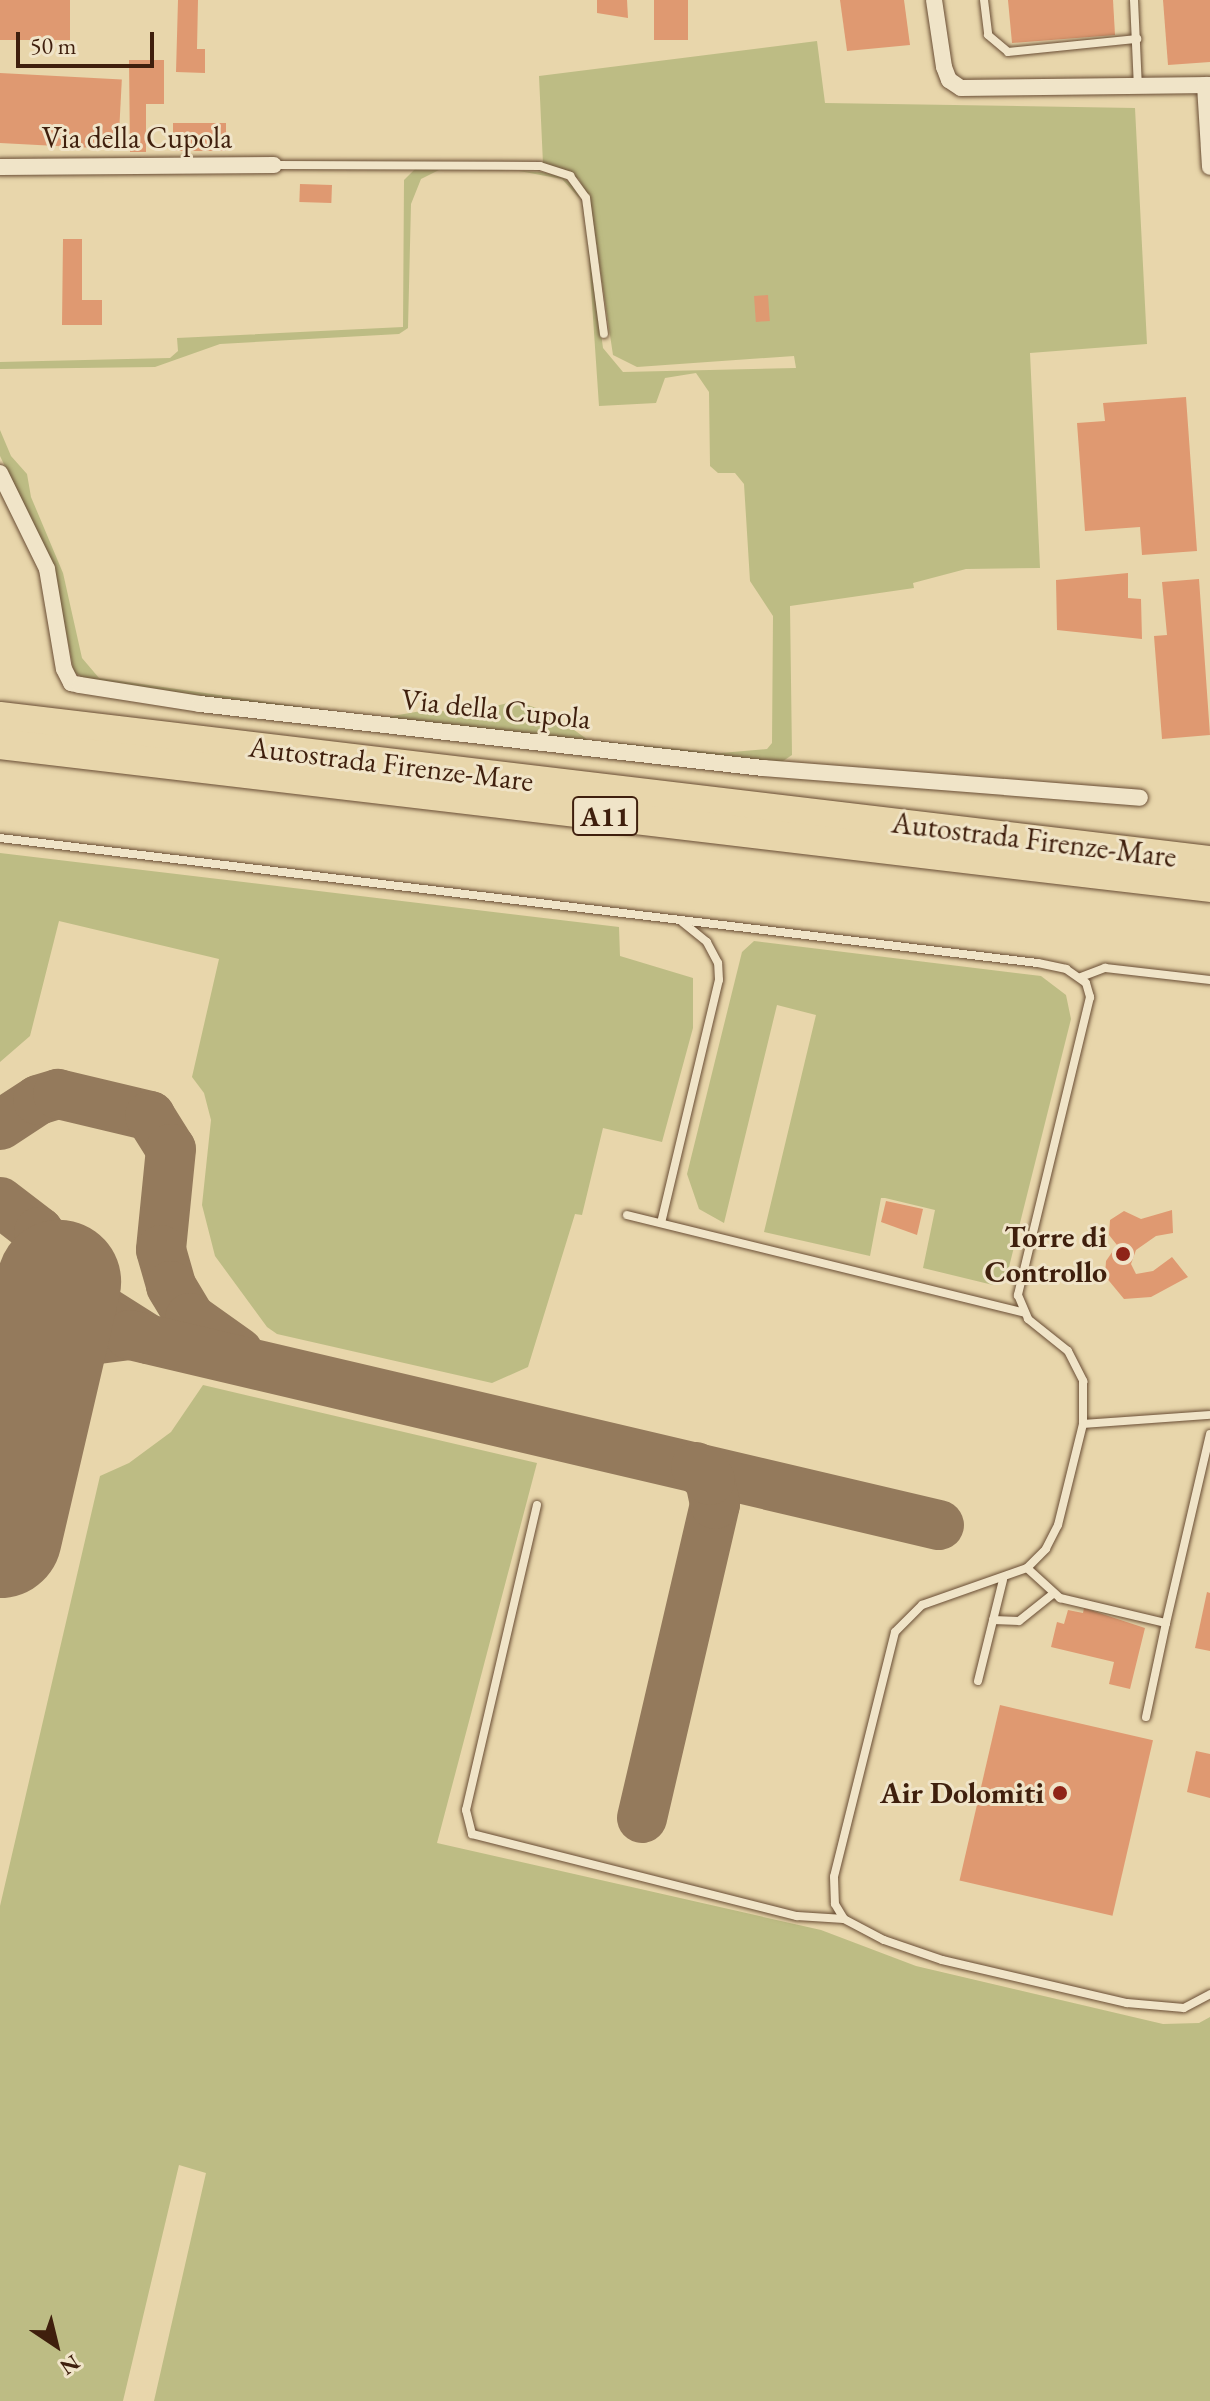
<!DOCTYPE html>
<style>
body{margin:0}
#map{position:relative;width:1210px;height:2401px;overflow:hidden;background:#e8d6ab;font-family:"EB Garamond",serif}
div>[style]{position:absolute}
.green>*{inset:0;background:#bdbc84}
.taxiway>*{height:50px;margin:-25px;padding:0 25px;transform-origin:25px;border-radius:25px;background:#947a5c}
.runway>*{height:124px;margin:-62px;padding:0 62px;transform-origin:62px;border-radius:62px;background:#947a5c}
.building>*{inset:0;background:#df9971;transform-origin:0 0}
.roads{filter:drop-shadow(0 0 2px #694d34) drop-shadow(0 0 2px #694d34)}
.lane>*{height:8px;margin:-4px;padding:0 4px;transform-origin:4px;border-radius:4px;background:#f0e4c8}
.street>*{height:16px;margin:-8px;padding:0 8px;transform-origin:8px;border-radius:8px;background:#f0e4c8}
.highway>*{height:30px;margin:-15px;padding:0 15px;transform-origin:15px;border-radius:15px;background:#e8d6ab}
.dots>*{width:22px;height:22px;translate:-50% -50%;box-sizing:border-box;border:4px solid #f0e4c8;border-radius:50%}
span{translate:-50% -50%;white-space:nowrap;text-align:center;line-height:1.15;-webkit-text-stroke:6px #f0e4c8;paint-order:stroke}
.shield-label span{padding:2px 6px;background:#f0e4c8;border:2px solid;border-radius:6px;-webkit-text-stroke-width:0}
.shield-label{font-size:28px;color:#3f1f0d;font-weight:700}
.street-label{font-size:30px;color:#3f1f0d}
.poi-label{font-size:30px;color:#3f1f0d;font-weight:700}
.right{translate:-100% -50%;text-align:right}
.north{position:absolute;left:16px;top:2305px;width:80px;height:80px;-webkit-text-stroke:6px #f0e4c8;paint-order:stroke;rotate:145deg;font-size:22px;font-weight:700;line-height:32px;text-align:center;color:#3f1f0d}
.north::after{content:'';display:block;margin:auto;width:28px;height:36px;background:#3f1f0d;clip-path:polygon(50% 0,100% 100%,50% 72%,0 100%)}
.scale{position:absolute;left:16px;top:32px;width:138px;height:36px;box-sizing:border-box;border:4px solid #3f1f0d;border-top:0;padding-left:10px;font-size:24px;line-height:28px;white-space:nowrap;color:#3f1f0d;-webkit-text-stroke:6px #f0e4c8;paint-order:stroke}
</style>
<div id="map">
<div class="green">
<i style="clip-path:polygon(817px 41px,825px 103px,1135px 108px,1147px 344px,1030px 353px,1040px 568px,966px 569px,913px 583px,914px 588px,790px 606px,792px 755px,780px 763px,158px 695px,93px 684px,74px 672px,53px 566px,0 456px,0 430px,11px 456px,27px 474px,31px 497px,63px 573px,82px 658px,99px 678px,381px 718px,427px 710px,466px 713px,516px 701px,551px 713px,588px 740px,721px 753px,767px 749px,772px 743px,773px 616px,750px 581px,744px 484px,735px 473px,718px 473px,710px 466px,709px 392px,696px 373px,665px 378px,656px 403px,599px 406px,587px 229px,581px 200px,562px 179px,519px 171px,441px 169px,421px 179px,411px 204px,408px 328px,399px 334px,220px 344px,155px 367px,0 369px,0 362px,170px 358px,178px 351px,177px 338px,403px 327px,404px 180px,415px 169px,520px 171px,542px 172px,554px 175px,563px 178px,571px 184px,581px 200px,585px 212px,603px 348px,623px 372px,796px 368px,794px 356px,637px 367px,613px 355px,590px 202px,579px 179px,543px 164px,539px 76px)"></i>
<i style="clip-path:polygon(0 853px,619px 927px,620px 956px,693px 978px,693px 1028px,662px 1142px,603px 1128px,582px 1215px,575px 1214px,528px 1367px,492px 1383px,277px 1334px,267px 1327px,215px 1256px,202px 1205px,211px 1120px,204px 1093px,192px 1077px,219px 959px,59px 921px,30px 1036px,0 1062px)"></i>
<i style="clip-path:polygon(754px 941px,1041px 976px,1066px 995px,1071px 1019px,1006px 1279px,993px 1285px,923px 1268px,935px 1210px,885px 1198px,881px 1198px,870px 1256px,764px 1232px,816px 1015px,777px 1005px,724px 1223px,699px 1209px,687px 1174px,742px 952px)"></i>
<i style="clip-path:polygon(203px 1385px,537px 1463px,437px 1843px,821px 1930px,916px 1966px,1163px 2024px,1199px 2023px,1210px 2017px,1210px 2401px,154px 2401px,206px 2173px,179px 2165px,123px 2401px,0 2401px,0 1906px,100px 1476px,129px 1463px,171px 1432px)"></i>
</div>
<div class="taxiway">
<i style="left:0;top:1125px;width:45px;rotate:-33.3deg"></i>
<i style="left:38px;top:1100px;width:21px;rotate:-17deg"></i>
<i style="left:58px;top:1094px;width:95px;rotate:13.4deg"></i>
<i style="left:150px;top:1116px;width:39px;rotate:58deg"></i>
<i style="left:171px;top:1149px;width:101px;rotate:95.7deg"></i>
<i style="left:161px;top:1250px;width:37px;rotate:74deg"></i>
<i style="left:171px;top:1286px;width:37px;rotate:59deg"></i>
<i style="left:190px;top:1318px;width:59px;rotate:35.3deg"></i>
<i style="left:0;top:1202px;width:49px;rotate:37.6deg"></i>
<i style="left:39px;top:1232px;width:52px;rotate:70.9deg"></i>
<i style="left:47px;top:1248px;width:74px;rotate:50.5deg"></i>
<i style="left:94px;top:1305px;width:64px;rotate:32.2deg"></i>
<i style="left:20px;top:1452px;width:63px;rotate:-73.3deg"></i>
<i style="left:38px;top:1392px;width:34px;rotate:-60deg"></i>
<i style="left:55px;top:1363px;width:36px;rotate:-38deg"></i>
<i style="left:83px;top:1341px;width:47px;rotate:-7.3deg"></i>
<i style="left:130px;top:1335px;width:831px;rotate:13.22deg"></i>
<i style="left:642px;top:1818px;width:322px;rotate:-76.9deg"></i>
<i style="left:715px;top:1504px;width:25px;rotate:-102deg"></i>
<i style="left:710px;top:1480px;width:19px;rotate:-137deg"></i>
</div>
<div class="runway">
<i style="left:0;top:1536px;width:261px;rotate:-76.9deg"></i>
</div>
<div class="building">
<i style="left:0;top:0;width:70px;height:40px"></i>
<i style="clip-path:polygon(178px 0,198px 0,197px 49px,205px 49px,205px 73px,176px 72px)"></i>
<i style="clip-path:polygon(597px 0,627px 0,628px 18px,597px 13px)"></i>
<i style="left:654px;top:0;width:34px;height:40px"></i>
<i style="clip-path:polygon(840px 0,904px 0,910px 45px,847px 51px)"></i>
<i style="clip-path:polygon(1008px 0,1113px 0,1115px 35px,1012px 43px)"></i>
<i style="clip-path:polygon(1163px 0,1210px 0,1210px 62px,1168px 65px)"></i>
<i style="clip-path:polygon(129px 60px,164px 60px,164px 104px,146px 104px,146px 152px,130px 152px)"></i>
<i style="left:0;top:73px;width:122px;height:70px;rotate:3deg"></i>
<i style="left:173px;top:123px;width:53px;height:28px"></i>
<i style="left:300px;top:184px;width:32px;height:18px;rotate:2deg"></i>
<i style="clip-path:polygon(63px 239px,82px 239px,82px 300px,102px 300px,102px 325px,62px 325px)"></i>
<i style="left:768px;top:295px;width:26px;height:14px;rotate:86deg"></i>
<i style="clip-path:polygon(1186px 397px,1197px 551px,1142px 555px,1140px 527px,1085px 531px,1077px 423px,1105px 421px,1103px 403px)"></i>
<i style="clip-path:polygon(1128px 573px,1128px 598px,1141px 599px,1142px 639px,1057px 630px,1056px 580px)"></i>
<i style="clip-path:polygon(1199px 579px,1210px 735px,1162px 739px,1154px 636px,1167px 635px,1162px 582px)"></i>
<i style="clip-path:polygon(886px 1201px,923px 1209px,917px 1235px,881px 1222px)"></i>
<i style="clip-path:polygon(1172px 1210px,1173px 1233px,1156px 1236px,1136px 1250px,1131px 1264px,1136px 1274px,1153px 1271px,1172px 1257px,1188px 1277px,1151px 1297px,1124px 1299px,1105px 1276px,1106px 1261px,1117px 1245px,1109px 1235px,1110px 1220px,1124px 1211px,1141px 1219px)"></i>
<i style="clip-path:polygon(1207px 1592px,1210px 1593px,1210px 1651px,1195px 1648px)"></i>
<i style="clip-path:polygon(1084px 1608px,1145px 1628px,1130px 1689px,1109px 1684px,1114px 1662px,1051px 1647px,1057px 1622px,1064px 1624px,1068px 1610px,1083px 1613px)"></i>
<i style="left:1000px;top:1705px;width:157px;height:180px;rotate:13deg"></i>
<i style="clip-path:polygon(1196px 1751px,1210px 1754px,1210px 1798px,1187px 1792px)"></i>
</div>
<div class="roads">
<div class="lane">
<i style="left:984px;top:0;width:35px;rotate:83deg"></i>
<i style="left:988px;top:35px;width:26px;rotate:40deg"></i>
<i style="left:1008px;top:52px;width:130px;rotate:-5.8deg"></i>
<i style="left:1134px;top:0;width:87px;rotate:87.4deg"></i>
<i style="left:274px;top:165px;width:266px;rotate:0.2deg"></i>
<i style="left:540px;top:166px;width:32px;rotate:18deg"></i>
<i style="left:570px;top:176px;width:27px;rotate:54deg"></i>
<i style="left:586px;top:198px;width:137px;rotate:82.5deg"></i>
<i style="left:0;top:838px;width:1045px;rotate:6.87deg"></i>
<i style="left:1038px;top:963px;width:29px;rotate:12deg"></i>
<i style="left:1066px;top:969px;width:24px;rotate:35deg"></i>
<i style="left:1086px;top:983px;width:15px;rotate:74deg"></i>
<i style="left:1090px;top:997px;width:307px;rotate:103.6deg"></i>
<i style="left:1018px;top:1295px;width:26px;rotate:67deg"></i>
<i style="left:1028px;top:1319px;width:51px;rotate:38.7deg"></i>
<i style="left:1068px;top:1351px;width:34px;rotate:63deg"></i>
<i style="left:1083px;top:1381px;width:43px;rotate:90deg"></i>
<i style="left:1083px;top:1424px;width:104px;rotate:103.9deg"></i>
<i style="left:1058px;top:1525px;width:27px;rotate:117deg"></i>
<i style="left:1046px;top:1549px;width:27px;rotate:135deg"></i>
<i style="left:1027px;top:1568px;width:111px;rotate:160.6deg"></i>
<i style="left:922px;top:1605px;width:38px;rotate:135deg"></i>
<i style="left:895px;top:1632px;width:252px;rotate:104deg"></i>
<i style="left:834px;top:1877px;width:27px;rotate:88deg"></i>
<i style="left:835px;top:1904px;width:17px;rotate:59deg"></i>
<i style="left:1081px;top:977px;width:26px;rotate:-21deg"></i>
<i style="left:1105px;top:968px;width:106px;rotate:6.5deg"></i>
<i style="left:627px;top:1215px;width:408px;rotate:13.8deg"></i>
<i style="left:661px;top:1223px;width:250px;rotate:-76.6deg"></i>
<i style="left:719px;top:980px;width:17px;rotate:-93deg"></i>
<i style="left:718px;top:963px;width:24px;rotate:-118deg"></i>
<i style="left:707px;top:942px;width:32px;rotate:-141deg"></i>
<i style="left:1083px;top:1424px;width:127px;rotate:-4.1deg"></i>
<i style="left:537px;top:1505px;width:313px;rotate:103.1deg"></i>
<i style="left:466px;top:1810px;width:25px;rotate:76deg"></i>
<i style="left:472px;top:1834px;width:335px;rotate:14.2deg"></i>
<i style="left:797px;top:1916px;width:47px;rotate:3.7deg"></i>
<i style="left:844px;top:1919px;width:45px;rotate:27.7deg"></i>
<i style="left:884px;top:1940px;width:61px;rotate:19deg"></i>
<i style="left:942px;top:1960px;width:190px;rotate:13.1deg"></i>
<i style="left:1127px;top:2003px;width:57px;rotate:5deg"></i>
<i style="left:1184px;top:2008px;width:30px;rotate:-28deg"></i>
<i style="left:1027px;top:1568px;width:45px;rotate:42.3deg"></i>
<i style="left:1060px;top:1598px;width:109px;rotate:13.3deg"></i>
<i style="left:1166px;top:1623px;width:194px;rotate:-76.9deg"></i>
<i style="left:993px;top:1620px;width:26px;rotate:2deg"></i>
<i style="left:1019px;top:1621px;width:43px;rotate:-38.5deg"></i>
<i style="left:978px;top:1681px;width:104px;rotate:-76.1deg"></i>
<i style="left:1146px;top:1717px;width:96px;rotate:-78deg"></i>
</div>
<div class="street">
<i style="left:934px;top:0;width:68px;rotate:81.5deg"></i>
<i style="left:944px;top:67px;width:14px;rotate:69deg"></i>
<i style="left:949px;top:80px;width:14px;rotate:34deg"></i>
<i style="left:961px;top:88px;width:249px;rotate:-0.7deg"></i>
<i style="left:1205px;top:85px;width:82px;rotate:86.5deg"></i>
<i style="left:0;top:167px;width:274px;rotate:-0.4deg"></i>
<i style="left:0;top:473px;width:107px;rotate:63.9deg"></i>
<i style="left:47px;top:569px;width:101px;rotate:80.4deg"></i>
<i style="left:64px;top:669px;width:16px;rotate:63deg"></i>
<i style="left:71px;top:683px;width:9px;rotate:13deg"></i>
<i style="left:80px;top:685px;width:121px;rotate:9deg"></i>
<i style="left:200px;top:704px;width:567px;rotate:6.49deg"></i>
<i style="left:763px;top:768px;width:378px;rotate:4.5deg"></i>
</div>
<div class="highway">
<i style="left:0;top:717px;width:1219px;rotate:6.79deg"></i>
<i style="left:0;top:744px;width:1218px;rotate:6.74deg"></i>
</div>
</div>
<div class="dots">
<i style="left:1123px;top:1254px;background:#8f2418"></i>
<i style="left:1060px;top:1793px;background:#8f2418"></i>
</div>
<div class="shield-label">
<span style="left:605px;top:816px">A11</span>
</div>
<div class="street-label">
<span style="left:137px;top:138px">Via della Cupola</span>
<span style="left:496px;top:709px;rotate:6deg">Via della Cupola</span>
<span style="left:391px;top:764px;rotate:7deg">Autostrada Firenze-Mare</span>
<span style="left:1034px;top:840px;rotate:7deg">Autostrada Firenze-Mare</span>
</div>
<div class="poi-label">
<span class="right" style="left:1107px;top:1254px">Torre di<br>Controllo</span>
<span class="right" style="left:1044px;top:1793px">Air Dolomiti</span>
</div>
<div class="north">N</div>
<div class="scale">50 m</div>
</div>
